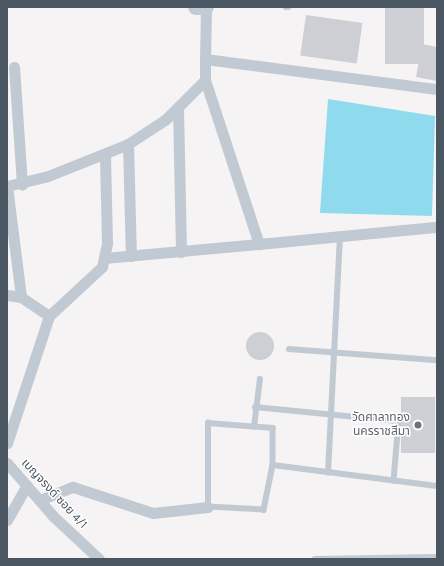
<!DOCTYPE html>
<meta charset="utf-8">
<style>
body{margin:0}
#map{position:relative;width:444px;height:566px;overflow:hidden;background:#f5f3f3;font-family:Karla,"Noto Sans Thai",sans-serif}
div>[style]{position:absolute}
.water>*{inset:0;background:#90daee}
.building>*{inset:0;background:#cdcfd5;transform-origin:0 0}
.round{border-radius:50%}
.lane>*{height:5.5px;margin:-2.75px;padding:0 2.75px;transform-origin:2.75px;border-radius:2.75px;background:#c1cad2}
.street>*{height:11px;margin:-5.5px;padding:0 5.5px;transform-origin:5.5px;border-radius:5.5px;background:#c1cad2}
.secondary>*{height:16px;margin:-8px;padding:0 8px;transform-origin:8px;border-radius:8px;background:#c1cbd6}
.dots>*{width:11px;height:11px;translate:-50% -50%;box-sizing:border-box;border:2px solid #fff;border-radius:50%}
span{translate:-50% -50%;white-space:nowrap;text-align:center;line-height:1.15;-webkit-text-stroke:3px #fff;paint-order:stroke}
.worship-label{font-size:12px;color:#5b616d}
.right{translate:-100% -50%;text-align:right}
.street-label{font-size:12px;color:#4a5661}
.frame{position:absolute;inset:0;border:8px solid #4a5661;pointer-events:none}
</style>
<div id="map">
<div class="water">
<i style="clip-path:polygon(328px 99px,435px 116px,432px 216px,320px 213px)"></i>
</div>
<div class="building">
<i style="left:385px;top:7px;width:39px;height:57px"></i>
<i style="left:306px;top:15px;width:57px;height:41px;rotate:8deg"></i>
<i style="clip-path:polygon(422px 44px,437px 47px,437px 81px,416px 77px)"></i>
<i class="round" style="left:246px;top:332px;width:28px;height:28px"></i>
<i style="left:401px;top:397px;width:34px;height:56px"></i>
</div>
<div class="lane">
<i style="left:286px;top:7px;width:2px"></i>
<i style="left:289px;top:349px;width:148px;rotate:4.3deg"></i>
<i style="left:255px;top:407px;width:145px;rotate:5.6deg"></i>
<i style="left:399px;top:421px;width:60px;rotate:94.8deg"></i>
<i style="left:208px;top:423px;width:65px;rotate:4.4deg"></i>
<i style="left:273px;top:428px;width:37px;rotate:90deg"></i>
<i style="left:273px;top:465px;width:46px;rotate:101.3deg"></i>
<i style="left:264px;top:510px;width:56px;rotate:-176.9deg"></i>
<i style="left:208px;top:507px;width:84px;rotate:-90deg"></i>
<i style="left:254px;top:427px;width:48px;rotate:-82.9deg"></i>
<i style="left:273px;top:465px;width:165px;rotate:7.3deg"></i>
<i style="left:328px;top:473px;width:236px;rotate:-87.1deg"></i>
<i style="left:315px;top:559px;width:122px;rotate:-0.9deg"></i>
</div>
<div class="street">
<i style="left:206px;top:8px;width:51px;rotate:91.1deg"></i>
<i style="left:205px;top:59px;width:234px;rotate:7.4deg"></i>
<i style="left:14px;top:67px;width:118px;rotate:86.1deg"></i>
<i style="left:205px;top:80px;width:21px;rotate:-90deg"></i>
<i style="left:178px;top:108px;width:144px;rotate:88.8deg"></i>
<i style="left:128px;top:144px;width:112px;rotate:88.5deg"></i>
<i style="left:7px;top:186px;width:42px;rotate:-13.7deg"></i>
<i style="left:48px;top:176px;width:86px;rotate:-21.8deg"></i>
<i style="left:128px;top:144px;width:45px;rotate:-33.3deg"></i>
<i style="left:166px;top:119px;width:55px;rotate:-45deg"></i>
<i style="left:205px;top:80px;width:173px;rotate:71.8deg"></i>
<i style="left:259px;top:244px;width:179px;rotate:-5.5deg"></i>
<i style="left:7px;top:186px;width:112px;rotate:82.8deg"></i>
<i style="left:104px;top:258px;width:156px;rotate:-5.2deg"></i>
<i style="left:7px;top:295px;width:14px;rotate:8deg"></i>
<i style="left:21px;top:297px;width:34px;rotate:34deg"></i>
<i style="left:7px;top:443px;width:134px;rotate:-71.7deg"></i>
<i style="left:49px;top:316px;width:72px;rotate:-42.8deg"></i>
<i style="left:102px;top:267px;width:25px;rotate:-78deg"></i>
<i style="left:107px;top:243px;width:89px;rotate:-91.3deg"></i>
<i style="left:7px;top:463px;width:70px;rotate:49deg"></i>
<i style="left:53px;top:516px;width:63px;rotate:43.1deg"></i>
<i style="left:40px;top:500px;width:35px;rotate:-22deg"></i>
<i style="left:73px;top:487px;width:84px;rotate:18deg"></i>
<i style="left:153px;top:513px;width:55px;rotate:-6.2deg"></i>
<i style="left:7px;top:520px;width:40px;rotate:-60.3deg"></i>
</div>
<div class="secondary">
<i style="left:196px;top:7px;width:10px"></i>
</div>
<div class="dots">
<i style="left:418px;top:425px;background:#6b7280"></i>
</div>
<div class="worship-label">
<span class="right" style="left:410px;top:425px">วัดศาลาทอง<br>นครราชสีมา</span>
</div>
<div class="street-label">
<span style="left:54px;top:494px;rotate:47deg">เบญจรงด์ ซอย 4/1</span>
</div>
<div class="frame"></div>
</div>
